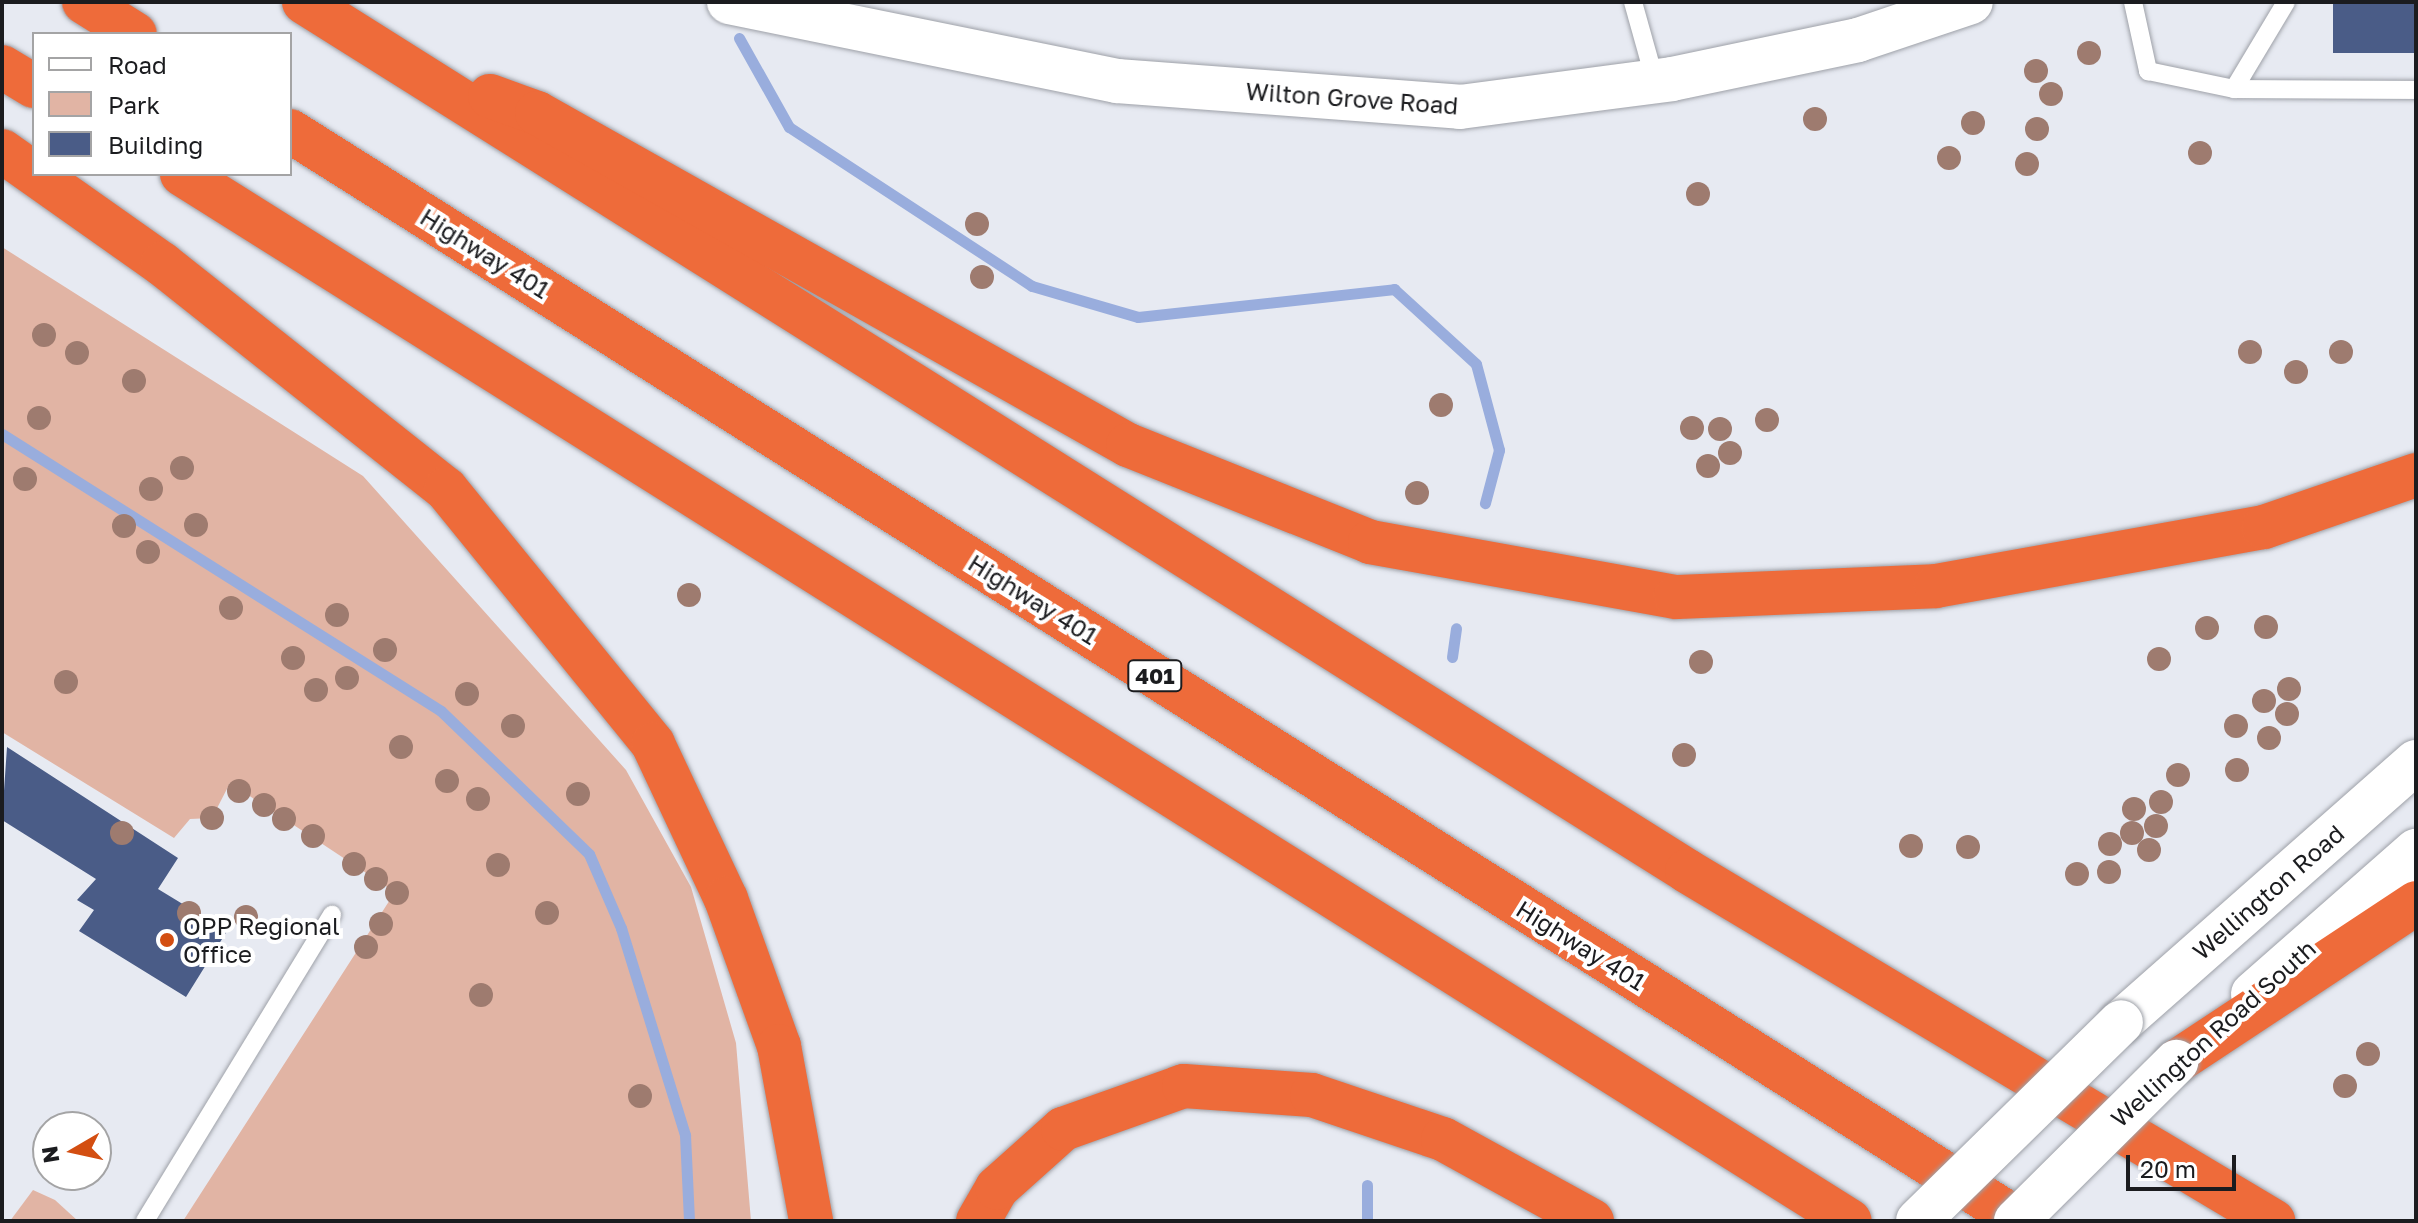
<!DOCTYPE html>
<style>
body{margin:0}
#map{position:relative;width:2418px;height:1223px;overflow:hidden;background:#e7eaf2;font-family:"Golos Text",sans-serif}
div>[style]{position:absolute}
.green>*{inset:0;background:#e1b4a4}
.stream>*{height:11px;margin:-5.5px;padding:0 5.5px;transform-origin:5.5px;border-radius:5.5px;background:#99addd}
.building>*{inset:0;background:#4a5c87;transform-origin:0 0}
.roads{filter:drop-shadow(0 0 2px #9ea1a8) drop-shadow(0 0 2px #9ea1a8)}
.service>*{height:18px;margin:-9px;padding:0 9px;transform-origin:9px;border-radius:9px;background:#fff}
.secondary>*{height:44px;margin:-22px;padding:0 22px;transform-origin:22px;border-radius:22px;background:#fff}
.motorway>*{height:44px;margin:-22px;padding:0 22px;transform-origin:22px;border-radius:22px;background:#ee6b3a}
.bridges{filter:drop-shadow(0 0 2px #9ea1a8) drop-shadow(0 0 2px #9ea1a8)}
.secondary-bridge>*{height:44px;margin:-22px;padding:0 22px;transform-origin:22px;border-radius:22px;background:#fff}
.trees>*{width:24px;height:24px;margin:-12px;border-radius:50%;background:#9e7b6f}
.dots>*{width:22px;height:22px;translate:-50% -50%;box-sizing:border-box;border:4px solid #fff;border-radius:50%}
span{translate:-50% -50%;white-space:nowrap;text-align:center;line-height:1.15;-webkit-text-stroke:8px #fff;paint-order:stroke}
.shield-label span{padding:2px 6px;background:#fff;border:2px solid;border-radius:6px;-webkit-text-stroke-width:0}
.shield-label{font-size:22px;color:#1b1c1f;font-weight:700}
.street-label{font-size:24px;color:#1b1c1f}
.poi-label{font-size:24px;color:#1b1c1f}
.left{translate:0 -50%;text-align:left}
.frame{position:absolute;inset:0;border:4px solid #1b1c1f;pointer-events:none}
.legend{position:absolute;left:32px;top:32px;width:260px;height:144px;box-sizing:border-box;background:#fff;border:2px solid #a4a4a5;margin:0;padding:10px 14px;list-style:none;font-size:24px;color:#1b1c1f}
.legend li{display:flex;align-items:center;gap:16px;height:40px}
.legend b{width:40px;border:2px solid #a4a4a5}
.north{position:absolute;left:32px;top:1111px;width:80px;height:80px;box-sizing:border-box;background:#fff;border:2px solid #a4a4a5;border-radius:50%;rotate:261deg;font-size:22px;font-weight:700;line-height:32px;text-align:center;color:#1b1c1f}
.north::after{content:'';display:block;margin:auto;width:28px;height:36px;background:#d34e11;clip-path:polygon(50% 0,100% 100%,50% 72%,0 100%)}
.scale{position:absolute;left:2126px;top:1155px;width:110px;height:36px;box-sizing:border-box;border:4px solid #1b1c1f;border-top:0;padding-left:10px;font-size:24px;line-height:28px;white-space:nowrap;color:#1b1c1f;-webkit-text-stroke:6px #fff;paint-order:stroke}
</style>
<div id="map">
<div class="green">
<i style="clip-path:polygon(2px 247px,363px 476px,626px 770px,691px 887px,736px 1043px,751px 1221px,183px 1221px,395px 892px,230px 783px,212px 818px,190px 819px,174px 838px,2px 732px)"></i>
<i style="clip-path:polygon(33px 1190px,55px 1200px,78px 1221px,10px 1221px)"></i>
</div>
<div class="stream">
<i style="left:739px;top:38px;width:102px;rotate:60.7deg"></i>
<i style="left:789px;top:127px;width:290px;rotate:33.2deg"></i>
<i style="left:1032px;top:286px;width:110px;rotate:16.3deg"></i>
<i style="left:1138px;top:317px;width:258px;rotate:-6.2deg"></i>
<i style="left:1394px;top:289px;width:111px;rotate:42.4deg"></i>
<i style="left:1476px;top:364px;width:89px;rotate:75deg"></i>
<i style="left:1499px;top:450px;width:55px;rotate:104.8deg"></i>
<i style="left:2px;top:434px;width:519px;rotate:32.25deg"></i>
<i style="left:441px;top:711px;width:206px;rotate:44deg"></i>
<i style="left:589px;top:854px;width:81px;rotate:66.6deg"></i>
<i style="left:621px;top:928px;width:217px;rotate:72.8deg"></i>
<i style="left:685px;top:1135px;width:86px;rotate:87.3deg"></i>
<i style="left:1452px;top:657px;width:29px;rotate:-82deg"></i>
<i style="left:1367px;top:1185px;width:36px;rotate:90deg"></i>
</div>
<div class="building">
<i style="left:2333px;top:2px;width:83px;height:51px"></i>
<i style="clip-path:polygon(7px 747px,178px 858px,158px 889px,227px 931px,186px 997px,79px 931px,94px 910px,77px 900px,96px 879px,2px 820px)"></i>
</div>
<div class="roads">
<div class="service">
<i style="left:1633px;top:2px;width:82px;rotate:74.4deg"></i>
<i style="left:2133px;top:2px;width:71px;rotate:77.7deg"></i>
<i style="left:2148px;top:71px;width:88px;rotate:11.8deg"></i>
<i style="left:2234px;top:89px;width:182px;rotate:0.3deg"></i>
<i style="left:2234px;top:89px;width:101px;rotate:-59.1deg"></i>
<i style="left:145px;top:1221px;width:359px;rotate:-58.6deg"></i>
</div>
<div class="secondary">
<i style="left:729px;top:2px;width:396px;rotate:11.5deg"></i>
<i style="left:1117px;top:81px;width:344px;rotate:4.3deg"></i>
<i style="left:1460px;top:107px;width:214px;rotate:-7.5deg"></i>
<i style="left:1672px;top:79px;width:190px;rotate:-11.8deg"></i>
<i style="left:1858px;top:40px;width:119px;rotate:-18.6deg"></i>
<i style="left:2253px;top:994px;width:217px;rotate:-41.3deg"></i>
<i style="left:2121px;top:1022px;width:393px;rotate:-41.4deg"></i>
</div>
<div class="motorway">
<i style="left:84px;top:2px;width:60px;rotate:32.1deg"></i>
<i style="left:304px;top:2px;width:1633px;rotate:32.14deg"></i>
<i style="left:1687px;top:871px;width:683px;rotate:30.85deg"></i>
<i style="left:2px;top:67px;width:37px;rotate:31deg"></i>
<i style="left:490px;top:96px;width:50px;rotate:19.9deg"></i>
<i style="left:537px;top:113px;width:678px;rotate:29.33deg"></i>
<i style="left:1128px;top:445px;width:261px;rotate:21.8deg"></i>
<i style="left:1370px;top:542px;width:311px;rotate:10.2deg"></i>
<i style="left:1676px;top:597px;width:260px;rotate:-2.4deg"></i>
<i style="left:1936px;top:586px;width:333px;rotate:-10.2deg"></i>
<i style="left:2264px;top:527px;width:161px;rotate:-18.9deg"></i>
<i style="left:290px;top:131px;width:2045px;rotate:32.21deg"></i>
<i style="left:2px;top:151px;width:196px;rotate:35.2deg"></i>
<i style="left:162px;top:264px;width:362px;rotate:38.4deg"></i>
<i style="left:446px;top:489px;width:328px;rotate:50.9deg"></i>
<i style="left:653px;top:744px;width:171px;rotate:64.8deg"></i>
<i style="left:726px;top:899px;width:156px;rotate:70.2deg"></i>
<i style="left:779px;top:1046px;width:178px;rotate:79.6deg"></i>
<i style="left:182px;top:174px;width:1969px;rotate:32.12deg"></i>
<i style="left:2176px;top:1062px;width:288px;rotate:-33.5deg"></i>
<i style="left:978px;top:1221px;width:38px;rotate:-60deg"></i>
<i style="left:997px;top:1188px;width:89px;rotate:-41.8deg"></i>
<i style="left:1063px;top:1129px;width:128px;rotate:-19.6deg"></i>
<i style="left:1184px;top:1086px;width:128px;rotate:4deg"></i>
<i style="left:1312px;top:1095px;width:138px;rotate:18.6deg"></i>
<i style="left:1443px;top:1139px;width:170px;rotate:28.8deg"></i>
</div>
</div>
<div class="bridges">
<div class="secondary-bridge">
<i style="left:1918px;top:1221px;width:284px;rotate:-44.4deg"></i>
<i style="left:2016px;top:1221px;width:226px;rotate:-44.8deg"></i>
</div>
</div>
<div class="trees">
<i style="left:2089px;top:53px"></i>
<i style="left:2036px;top:71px"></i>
<i style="left:2051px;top:94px"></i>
<i style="left:1815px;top:119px"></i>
<i style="left:1973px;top:123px"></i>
<i style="left:2037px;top:129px"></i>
<i style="left:2200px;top:153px"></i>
<i style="left:1949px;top:158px"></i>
<i style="left:2027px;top:164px"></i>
<i style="left:1698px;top:194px"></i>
<i style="left:977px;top:224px"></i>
<i style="left:982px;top:277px"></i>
<i style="left:44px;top:335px"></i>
<i style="left:2250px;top:352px"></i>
<i style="left:2341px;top:352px"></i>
<i style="left:77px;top:353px"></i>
<i style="left:2296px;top:372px"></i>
<i style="left:134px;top:381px"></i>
<i style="left:1441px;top:405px"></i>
<i style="left:39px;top:418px"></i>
<i style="left:1767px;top:420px"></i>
<i style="left:1692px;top:428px"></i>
<i style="left:1720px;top:429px"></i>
<i style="left:1730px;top:453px"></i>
<i style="left:1708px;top:466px"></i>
<i style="left:182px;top:468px"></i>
<i style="left:25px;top:479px"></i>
<i style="left:151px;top:489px"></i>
<i style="left:1417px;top:493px"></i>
<i style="left:196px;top:525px"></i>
<i style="left:124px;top:526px"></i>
<i style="left:148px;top:552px"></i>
<i style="left:689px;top:595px"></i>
<i style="left:231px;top:608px"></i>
<i style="left:337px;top:615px"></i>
<i style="left:2266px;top:627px"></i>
<i style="left:2207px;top:628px"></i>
<i style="left:385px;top:650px"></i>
<i style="left:293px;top:658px"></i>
<i style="left:2159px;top:659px"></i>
<i style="left:1701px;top:662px"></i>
<i style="left:347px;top:678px"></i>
<i style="left:66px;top:682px"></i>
<i style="left:2289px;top:689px"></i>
<i style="left:316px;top:690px"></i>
<i style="left:467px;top:694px"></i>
<i style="left:2264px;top:701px"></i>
<i style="left:2287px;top:714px"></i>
<i style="left:513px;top:726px"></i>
<i style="left:2236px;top:726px"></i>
<i style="left:2269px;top:738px"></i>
<i style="left:401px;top:747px"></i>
<i style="left:1684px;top:755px"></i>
<i style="left:2237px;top:770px"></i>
<i style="left:2178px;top:775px"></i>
<i style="left:447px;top:781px"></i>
<i style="left:239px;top:791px"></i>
<i style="left:578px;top:794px"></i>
<i style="left:478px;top:799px"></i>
<i style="left:2161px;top:802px"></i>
<i style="left:264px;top:805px"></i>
<i style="left:2134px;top:809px"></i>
<i style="left:212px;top:818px"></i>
<i style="left:284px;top:819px"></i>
<i style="left:2156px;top:826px"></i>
<i style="left:122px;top:833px"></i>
<i style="left:2132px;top:833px"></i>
<i style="left:313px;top:836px"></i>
<i style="left:2110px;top:844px"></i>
<i style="left:1911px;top:846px"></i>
<i style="left:1968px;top:847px"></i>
<i style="left:2149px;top:850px"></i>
<i style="left:354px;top:864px"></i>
<i style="left:498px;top:865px"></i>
<i style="left:2109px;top:872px"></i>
<i style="left:2077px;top:874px"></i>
<i style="left:376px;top:879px"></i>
<i style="left:397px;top:893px"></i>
<i style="left:189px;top:913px"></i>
<i style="left:547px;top:913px"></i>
<i style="left:246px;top:917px"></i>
<i style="left:381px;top:924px"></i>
<i style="left:366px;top:947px"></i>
<i style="left:481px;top:995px"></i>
<i style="left:2368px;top:1054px"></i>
<i style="left:2345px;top:1086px"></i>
<i style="left:640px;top:1096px"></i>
</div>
<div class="dots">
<i style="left:167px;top:940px;background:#d34e11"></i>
</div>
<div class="shield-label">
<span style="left:1155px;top:676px">401</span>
</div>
<div class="street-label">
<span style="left:1352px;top:98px;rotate:4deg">Wilton Grove Road</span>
<span style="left:485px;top:253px;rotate:32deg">Highway 401</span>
<span style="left:1033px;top:599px;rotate:32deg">Highway 401</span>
<span style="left:2268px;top:892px;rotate:-41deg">Wellington Road</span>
<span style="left:1581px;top:945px;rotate:32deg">Highway 401</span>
<span style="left:2213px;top:1033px;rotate:-42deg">Wellington Road South</span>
</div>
<div class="poi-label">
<span class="left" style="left:183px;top:940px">OPP Regional<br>Office</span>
</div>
<div class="frame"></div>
<ul class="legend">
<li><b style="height:10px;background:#fff"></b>Road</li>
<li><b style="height:22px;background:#e1b4a4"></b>Park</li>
<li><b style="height:22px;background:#4a5c87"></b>Building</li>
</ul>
<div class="north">N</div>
<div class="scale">20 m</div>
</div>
